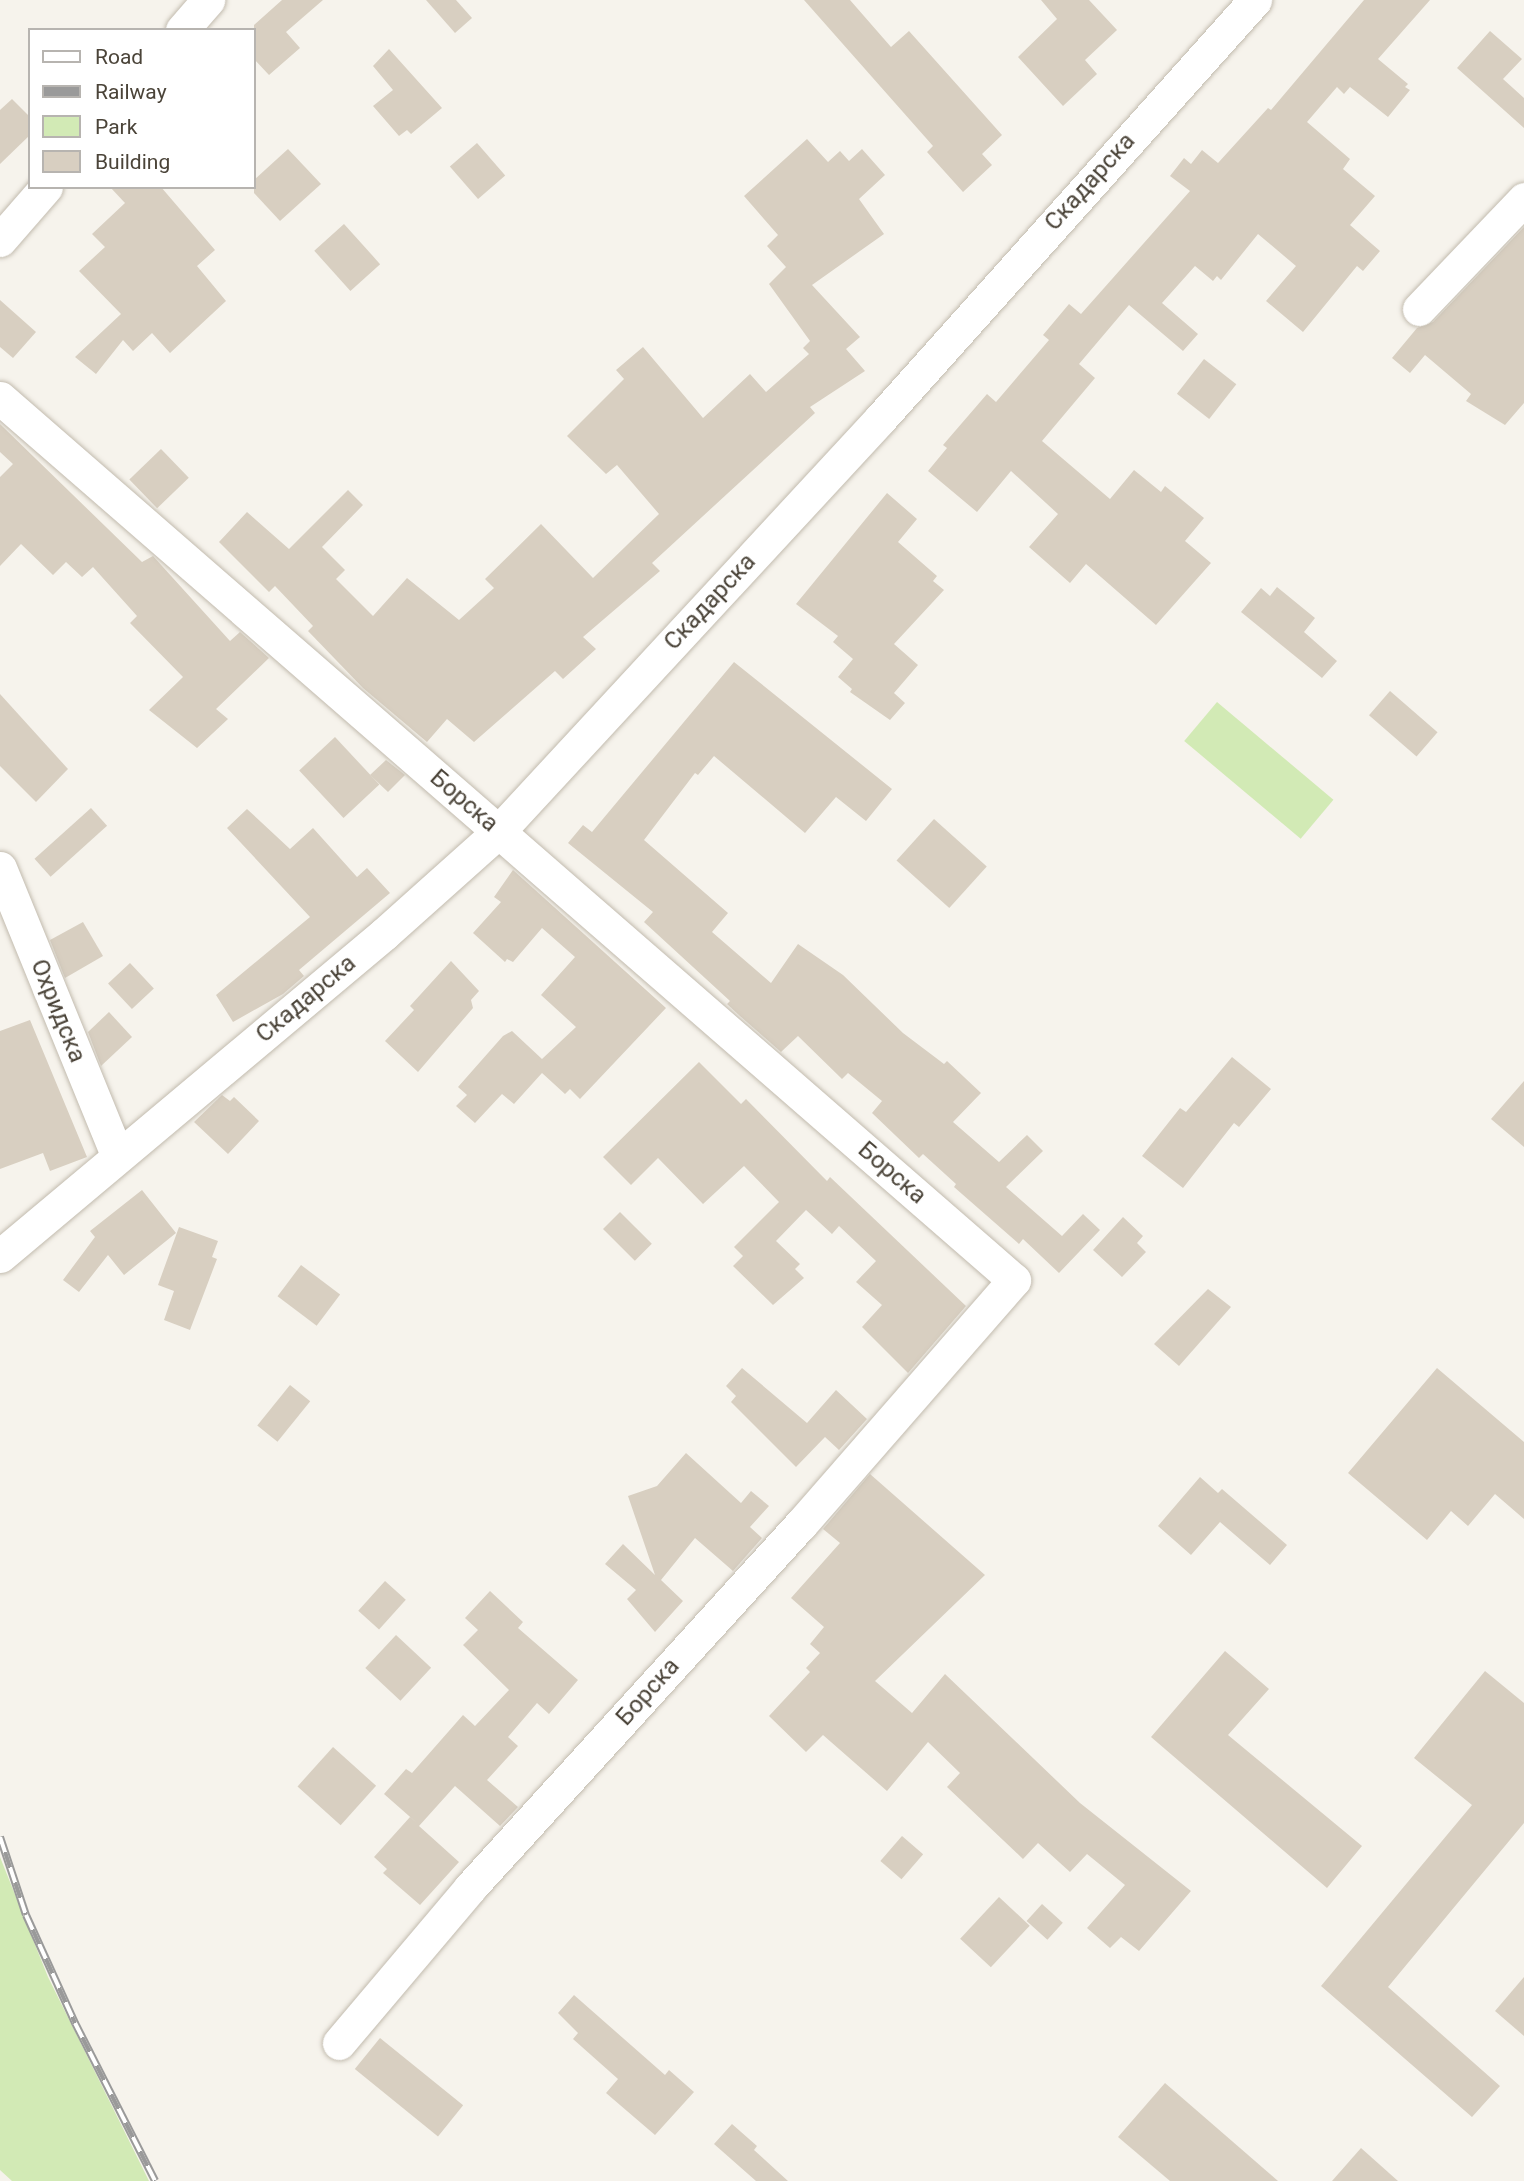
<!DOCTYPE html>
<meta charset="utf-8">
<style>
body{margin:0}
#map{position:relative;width:1524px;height:2181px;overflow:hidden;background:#f6f3ec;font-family:Roboto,sans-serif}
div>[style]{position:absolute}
.green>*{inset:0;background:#d2eab5;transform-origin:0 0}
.building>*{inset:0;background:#d8cfc1;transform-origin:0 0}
.roads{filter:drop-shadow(0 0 2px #c2bbae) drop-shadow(0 0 2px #c2bbae)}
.minor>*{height:33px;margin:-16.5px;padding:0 16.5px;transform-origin:16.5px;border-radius:16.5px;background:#fff}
.rail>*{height:8px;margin-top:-4px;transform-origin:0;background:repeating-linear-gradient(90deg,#fff 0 16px,#9a9a9a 0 32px);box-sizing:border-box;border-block:2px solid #9a9a9a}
span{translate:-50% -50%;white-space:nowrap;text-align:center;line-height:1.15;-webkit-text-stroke:7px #fff;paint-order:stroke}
.street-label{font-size:24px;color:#4b4439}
.legend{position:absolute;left:28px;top:28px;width:228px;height:161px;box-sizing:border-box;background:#fff;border:2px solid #b7b4b0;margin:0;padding:9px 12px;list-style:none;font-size:21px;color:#4b4439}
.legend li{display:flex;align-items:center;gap:14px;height:35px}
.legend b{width:35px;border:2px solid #b7b4b0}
</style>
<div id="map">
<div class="green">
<i style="left:1217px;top:702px;width:152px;height:51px;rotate:40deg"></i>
<i style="clip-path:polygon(0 1857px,48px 1977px,149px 2181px,12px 2181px,0 2170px)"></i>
</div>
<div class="building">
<i style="clip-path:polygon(282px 0,323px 0,286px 32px,300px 48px,269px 75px,254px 59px,254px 25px)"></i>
<i style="clip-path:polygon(426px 0,456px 0,472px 18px,455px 33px)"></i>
<i style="clip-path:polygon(804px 0,850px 0,891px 47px,909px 31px,1002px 135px,982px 154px,992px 165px,963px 192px,927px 152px,933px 146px)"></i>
<i style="clip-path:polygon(1041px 0,1089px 0,1117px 30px,1085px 60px,1097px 74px,1063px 106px,1018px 57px,1057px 19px)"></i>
<i style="clip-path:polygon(1364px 0,1430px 0,1378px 59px,1408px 84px,1405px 87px,1410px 90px,1388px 117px,1350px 87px,1344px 94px,1337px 87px,1307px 122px,1350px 159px,1343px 169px,1375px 196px,1350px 225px,1380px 251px,1363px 271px,1357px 266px,1303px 332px,1266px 301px,1296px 266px,1258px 234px,1221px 280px,1217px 276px,1213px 281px,1195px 266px,1162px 303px,1198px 334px,1183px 351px,1129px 305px,1079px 364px,1095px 378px,1042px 441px,1110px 499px,1134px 470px,1161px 492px,1165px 486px,1204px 518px,1185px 541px,1211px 563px,1156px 625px,1086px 564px,1070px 583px,1029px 547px,1058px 514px,1011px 471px,977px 512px,928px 471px,947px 448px,943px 445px,987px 394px,996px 402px,1049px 340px,1043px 335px,1069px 304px,1081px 314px,1190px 191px,1170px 176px,1184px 158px,1191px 164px,1202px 150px,1218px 163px,1268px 108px,1271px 110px)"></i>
<i style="clip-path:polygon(1490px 31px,1522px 59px,1503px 79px,1524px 98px,1524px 128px,1457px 68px)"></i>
<i style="clip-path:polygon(389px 49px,442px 108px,411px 134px,407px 130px,399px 136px,373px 106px,393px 90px,373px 66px)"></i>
<i style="clip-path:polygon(12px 99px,30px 117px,30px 135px,0 164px,0 110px)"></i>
<i style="clip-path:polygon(807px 139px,828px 162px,840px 151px,849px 161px,862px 149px,885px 175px,859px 199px,884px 234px,812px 285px,860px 337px,846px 349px,865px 371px,810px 407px,815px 413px,652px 563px,660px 571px,583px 637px,596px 649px,563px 679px,555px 671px,474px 742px,447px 719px,427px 742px,363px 688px,308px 631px,313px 626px,275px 586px,269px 592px,219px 542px,247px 512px,289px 549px,348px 490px,363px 505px,322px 547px,345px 570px,336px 579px,373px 616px,407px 578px,459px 620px,494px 588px,485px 579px,541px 524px,593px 578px,659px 514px,617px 465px,606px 474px,567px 436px,624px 379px,616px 370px,643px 347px,703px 418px,750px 374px,766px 392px,809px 354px,803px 348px,810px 341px,769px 284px,786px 267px,767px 246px,778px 235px,744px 196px)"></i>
<i style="left:477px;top:143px;width:43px;height:36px;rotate:49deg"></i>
<i style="clip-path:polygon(288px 149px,321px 184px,280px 221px,254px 193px,254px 180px)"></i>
<i style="clip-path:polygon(110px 187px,161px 187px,215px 250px,197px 266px,226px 301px,170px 353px,152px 333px,133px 351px,123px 340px,96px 374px,75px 357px,121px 314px,79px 271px,105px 247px,92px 234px,125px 203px)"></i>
<i style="left:344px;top:224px;width:54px;height:40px;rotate:48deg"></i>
<i style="clip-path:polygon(1524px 227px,1524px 403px,1505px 425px,1466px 401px,1471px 394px,1425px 355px,1410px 373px,1392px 358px,1417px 328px,1433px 322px)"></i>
<i style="clip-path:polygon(0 300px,36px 332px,13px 358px,0 347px)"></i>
<i style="left:1204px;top:359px;width:41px;height:44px;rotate:38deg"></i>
<i style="clip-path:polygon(0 424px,142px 562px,153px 556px,230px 641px,240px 632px,269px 658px,216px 709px,228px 719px,197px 748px,149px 710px,183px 677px,130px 623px,137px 616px,93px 567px,82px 577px,66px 562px,53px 575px,21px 544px,0 566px,0 477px,13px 464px,0 452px)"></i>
<i style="left:161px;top:449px;width:40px;height:44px;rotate:46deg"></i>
<i style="clip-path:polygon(887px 493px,917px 519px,898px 542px,937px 576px,933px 581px,944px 590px,894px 644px,918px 665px,894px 693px,905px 703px,890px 720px,850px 692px,852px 689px,838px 677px,853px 659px,833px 642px,838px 636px,796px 604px)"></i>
<i style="clip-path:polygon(1277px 587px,1315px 618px,1304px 632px,1337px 661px,1322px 678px,1241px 612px,1261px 588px,1270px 596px)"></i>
<i style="clip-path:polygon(734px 662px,892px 789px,866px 821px,836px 797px,805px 833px,714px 756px,698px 775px,695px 773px,644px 840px,728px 913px,712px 932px,771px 983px,798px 944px,843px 975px,903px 1033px,944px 1064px,947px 1061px,981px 1093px,953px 1122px,999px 1162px,1027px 1135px,1043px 1151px,1006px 1187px,1062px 1236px,1083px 1214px,1100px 1230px,1059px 1273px,1023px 1239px,1019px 1244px,954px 1187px,956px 1184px,923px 1154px,919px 1158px,872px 1113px,882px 1101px,848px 1073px,842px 1079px,798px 1036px,781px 1052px,740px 1016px,727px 1004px,730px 1001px,644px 922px,653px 912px,568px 843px,583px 825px,592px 832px)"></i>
<i style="left:1390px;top:691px;width:63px;height:32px;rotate:41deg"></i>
<i style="clip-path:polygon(0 694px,68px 769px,36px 802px,0 766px)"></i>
<i style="left:335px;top:737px;width:65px;height:49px;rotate:47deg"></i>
<i style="clip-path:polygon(386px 760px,405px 775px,388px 792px,370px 775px)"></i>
<i style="left:91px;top:808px;width:24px;height:76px;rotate:48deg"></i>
<i style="clip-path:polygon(247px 809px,290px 849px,313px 828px,357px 877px,367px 868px,390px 893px,299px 970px,304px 976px,283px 994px,233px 1022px,216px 995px,310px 917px,227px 828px)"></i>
<i style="left:934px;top:819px;width:71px;height:56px;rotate:42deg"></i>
<i style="clip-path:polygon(513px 870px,666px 1008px,580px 1099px,570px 1089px,565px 1094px,542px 1073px,514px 1104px,502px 1094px,475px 1123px,456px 1106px,467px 1095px,458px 1087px,503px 1036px,512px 1031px,542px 1059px,576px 1027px,541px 995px,575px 957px,542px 928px,513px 962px,507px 959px,505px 962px,473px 933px,501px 902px,494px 897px)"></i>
<i style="clip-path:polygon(83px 922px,103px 956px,65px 978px,50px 940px)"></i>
<i style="clip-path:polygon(451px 961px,479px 991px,471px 1000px,473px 1008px,418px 1072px,385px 1041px,414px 1010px,410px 1006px)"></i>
<i style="left:130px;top:963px;width:35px;height:30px;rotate:47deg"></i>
<i style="clip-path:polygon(109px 1012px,132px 1037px,101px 1066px,88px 1032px)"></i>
<i style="clip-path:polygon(30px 1020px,87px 1157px,50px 1171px,43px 1153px,0 1169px,0 1031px)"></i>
<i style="clip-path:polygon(1232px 1057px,1271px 1089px,1239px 1127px,1234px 1123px,1183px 1188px,1142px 1156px,1180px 1108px,1186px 1112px)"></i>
<i style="clip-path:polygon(699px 1062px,741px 1104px,746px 1099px,827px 1181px,830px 1177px,966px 1306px,908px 1373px,862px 1327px,882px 1305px,856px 1282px,876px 1261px,839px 1226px,832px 1234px,806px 1210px,776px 1241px,800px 1264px,795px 1269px,804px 1278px,773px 1305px,733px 1266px,743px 1256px,734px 1247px,779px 1202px,744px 1166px,703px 1204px,658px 1158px,631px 1185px,603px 1157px)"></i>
<i style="clip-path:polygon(1524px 1081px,1524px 1147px,1491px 1119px)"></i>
<i style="clip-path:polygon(222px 1095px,230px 1101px,234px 1097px,259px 1121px,228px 1154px,194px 1122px)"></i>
<i style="clip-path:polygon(142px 1190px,176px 1233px,124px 1275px,108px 1255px,79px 1292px,63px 1280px,95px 1237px,90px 1231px)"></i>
<i style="left:620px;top:1212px;width:45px;height:24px;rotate:45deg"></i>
<i style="clip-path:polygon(1123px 1217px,1143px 1236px,1137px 1243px,1146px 1252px,1122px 1277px,1093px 1250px)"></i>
<i style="clip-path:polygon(179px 1227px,218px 1241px,212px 1257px,217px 1259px,190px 1330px,164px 1320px,174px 1291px,158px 1285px)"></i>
<i style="left:301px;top:1265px;width:49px;height:39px;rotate:37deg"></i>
<i style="clip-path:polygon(1208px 1289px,1231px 1307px,1179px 1366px,1154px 1344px)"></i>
<i style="clip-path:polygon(742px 1368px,807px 1423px,836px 1390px,867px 1419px,839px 1450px,825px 1437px,796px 1467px,731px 1402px,736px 1396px,726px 1386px)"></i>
<i style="clip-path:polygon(1437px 1368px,1524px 1442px,1524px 1519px,1495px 1494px,1468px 1526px,1451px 1511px,1427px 1540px,1348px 1473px)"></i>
<i style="left:290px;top:1385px;width:26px;height:52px;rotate:39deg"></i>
<i style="clip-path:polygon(686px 1453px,741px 1503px,751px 1491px,769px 1506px,750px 1527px,762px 1538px,733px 1571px,695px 1538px,661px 1580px,683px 1601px,655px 1632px,627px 1599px,636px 1590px,605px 1564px,623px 1544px,655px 1575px,628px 1496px,657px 1486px)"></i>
<i style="clip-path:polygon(870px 1474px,985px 1575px,875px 1681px,912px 1713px,945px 1674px,1080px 1803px,1191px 1891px,1139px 1951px,1121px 1937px,1110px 1948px,1087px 1928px,1125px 1885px,1087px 1854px,1070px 1872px,1038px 1843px,1023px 1859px,947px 1787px,960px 1773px,928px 1742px,887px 1791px,823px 1735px,806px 1752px,769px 1716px,810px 1672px,806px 1668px,820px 1653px,810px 1644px,824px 1627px,791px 1598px,840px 1543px,823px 1529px)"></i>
<i style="clip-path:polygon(1200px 1477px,1218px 1493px,1222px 1489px,1287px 1545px,1270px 1565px,1220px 1522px,1191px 1555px,1158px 1526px)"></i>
<i style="left:385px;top:1581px;width:28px;height:40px;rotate:42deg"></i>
<i style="clip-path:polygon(490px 1591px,523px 1622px,518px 1628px,578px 1680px,549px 1714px,537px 1703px,508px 1737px,518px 1746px,487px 1780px,518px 1807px,500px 1826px,455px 1786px,419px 1826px,459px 1862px,420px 1905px,383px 1873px,387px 1869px,374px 1857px,410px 1817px,417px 1823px,384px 1794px,406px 1769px,412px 1773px,463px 1715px,475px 1726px,509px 1690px,463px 1645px,478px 1630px,465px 1618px)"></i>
<i style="left:396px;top:1635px;width:48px;height:45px;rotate:43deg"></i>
<i style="clip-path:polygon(1225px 1651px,1269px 1689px,1228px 1735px,1362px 1846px,1327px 1888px,1151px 1737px)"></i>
<i style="clip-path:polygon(1485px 1671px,1524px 1703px,1524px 1823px,1388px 1987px,1500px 2086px,1472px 2117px,1321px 1986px,1472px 1805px,1414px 1758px)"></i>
<i style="left:333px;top:1747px;width:58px;height:53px;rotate:42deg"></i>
<i style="left:902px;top:1836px;width:28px;height:33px;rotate:41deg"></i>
<i style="left:999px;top:1897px;width:42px;height:57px;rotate:43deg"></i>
<i style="left:1042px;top:1904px;width:28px;height:23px;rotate:42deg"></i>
<i style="clip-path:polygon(1524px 1977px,1524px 2036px,1495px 2011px)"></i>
<i style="clip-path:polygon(574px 1995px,665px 2075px,669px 2070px,694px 2092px,655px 2135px,606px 2093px,618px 2079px,573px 2039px,578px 2033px,558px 2013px)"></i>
<i style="left:380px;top:2038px;width:107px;height:40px;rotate:39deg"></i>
<i style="clip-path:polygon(1165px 2083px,1278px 2181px,1170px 2181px,1118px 2137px)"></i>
<i style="clip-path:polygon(732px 2124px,757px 2146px,754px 2150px,788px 2181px,756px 2181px,714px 2144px)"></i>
<i style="clip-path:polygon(1361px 2148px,1398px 2181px,1332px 2181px)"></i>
</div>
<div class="roads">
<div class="minor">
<i style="left:182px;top:30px;width:40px;rotate:-49deg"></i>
<i style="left:0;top:240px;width:70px;rotate:-49deg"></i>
<i style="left:1419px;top:309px;width:152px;rotate:-46.3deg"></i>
<i style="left:0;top:398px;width:1344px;rotate:41.02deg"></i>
<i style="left:1014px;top:1280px;width:324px;rotate:131.1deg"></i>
<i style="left:801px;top:1524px;width:492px;rotate:132.3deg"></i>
<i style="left:470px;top:1888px;width:203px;rotate:130.2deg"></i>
<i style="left:0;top:868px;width:310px;rotate:67.8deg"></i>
<i style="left:0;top:1256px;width:501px;rotate:-39.98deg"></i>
<i style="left:384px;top:934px;width:154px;rotate:-41.8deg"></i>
<i style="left:499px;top:831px;width:563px;rotate:-47.23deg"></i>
<i style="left:881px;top:418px;width:561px;rotate:-48.18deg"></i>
</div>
</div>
<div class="rail">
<i style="left:0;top:1837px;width:82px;rotate:71.6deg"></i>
<i style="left:26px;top:1915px;width:119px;rotate:65.6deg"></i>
<i style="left:75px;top:2023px;width:177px;rotate:63.1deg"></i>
</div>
<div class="street-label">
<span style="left:1090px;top:182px;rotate:-48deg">Скадарска</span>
<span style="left:710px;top:602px;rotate:-47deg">Скадарска</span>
<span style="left:464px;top:801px;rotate:41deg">Борска</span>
<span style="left:306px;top:999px;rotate:-40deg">Скадарска</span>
<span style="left:58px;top:1011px;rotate:68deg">Охридска</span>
<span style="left:892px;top:1173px;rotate:41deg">Борска</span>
<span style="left:648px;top:1692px;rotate:-48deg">Борска</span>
</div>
<ul class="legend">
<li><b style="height:9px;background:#fff"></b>Road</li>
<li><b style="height:9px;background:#9a9a9a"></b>Railway</li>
<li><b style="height:19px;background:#d2eab5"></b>Park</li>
<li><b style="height:19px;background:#d8cfc1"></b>Building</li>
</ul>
</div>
